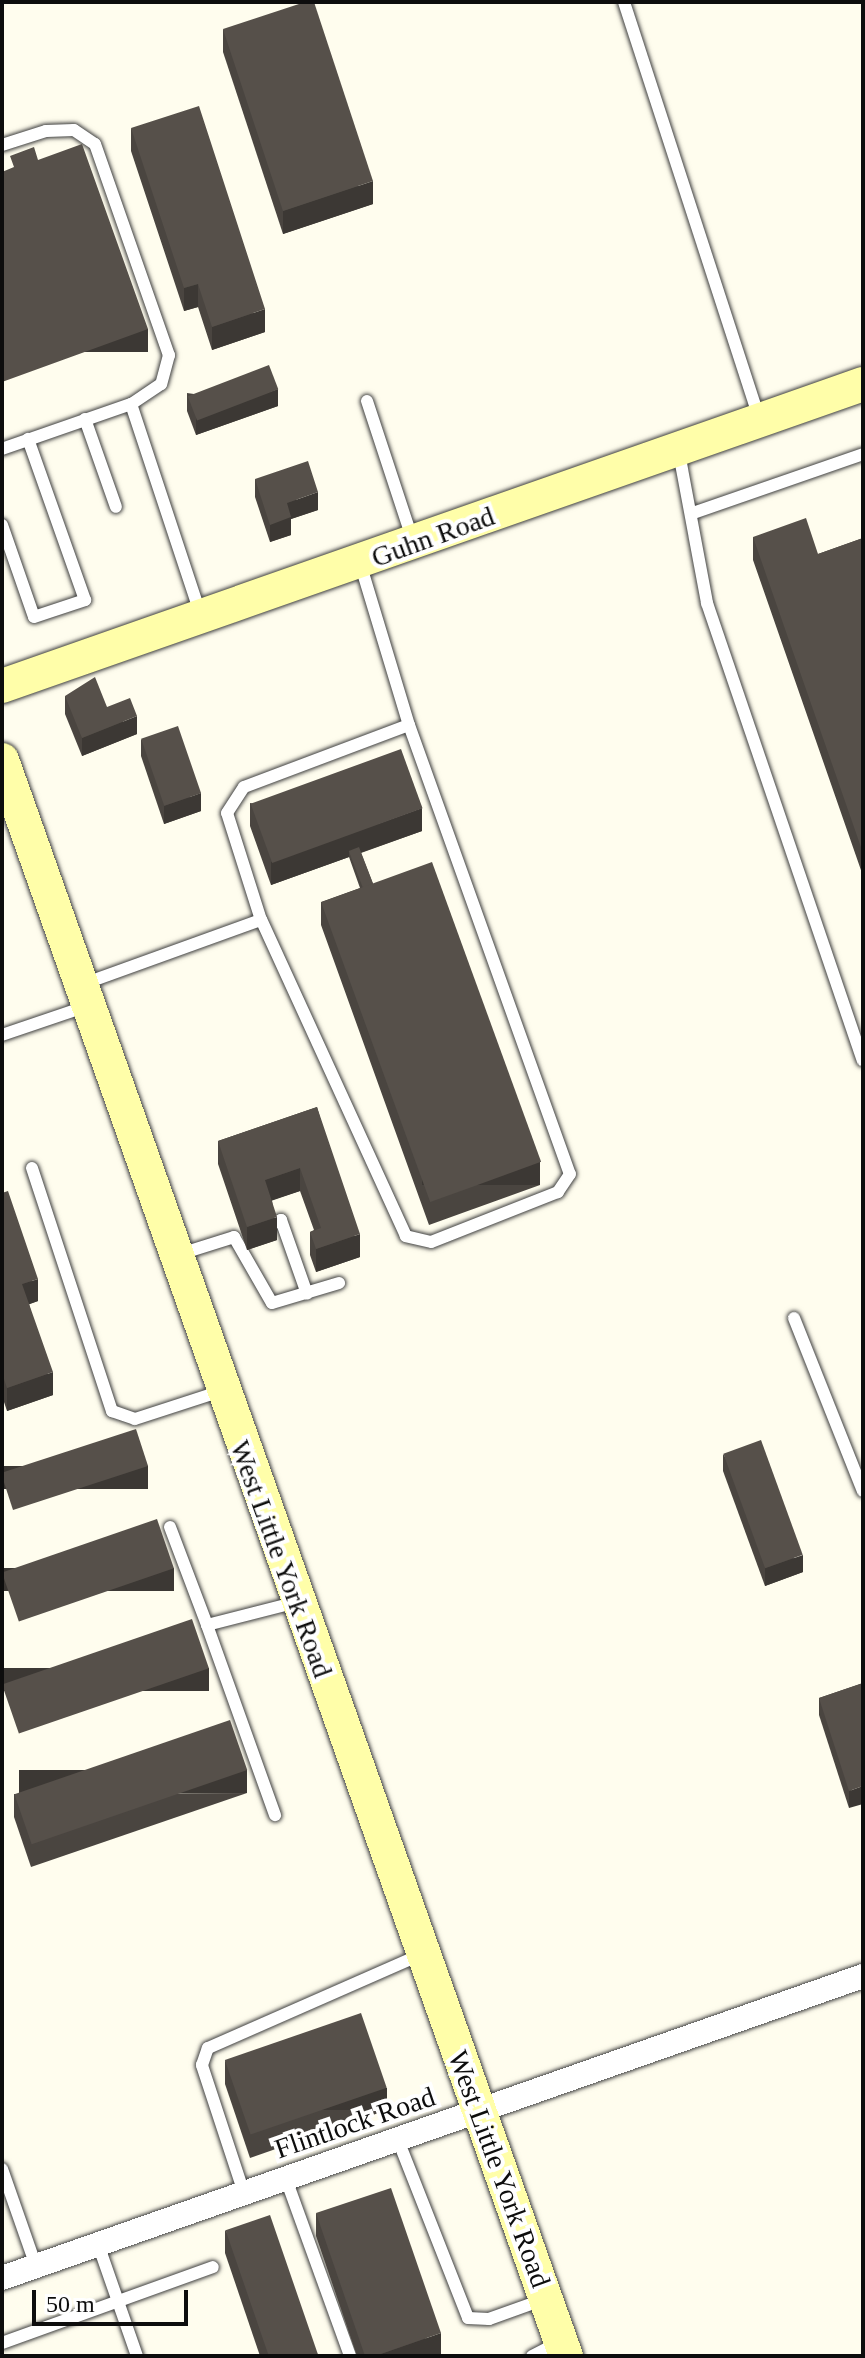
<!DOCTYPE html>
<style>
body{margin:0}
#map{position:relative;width:865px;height:2358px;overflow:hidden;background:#fffdee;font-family:Georgia,serif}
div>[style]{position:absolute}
.roads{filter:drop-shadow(0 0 2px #404040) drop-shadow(0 0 2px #404040)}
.lane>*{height:12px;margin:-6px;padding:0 6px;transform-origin:6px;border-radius:6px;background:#fff}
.street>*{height:24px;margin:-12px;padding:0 12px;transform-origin:12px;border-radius:12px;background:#fff}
.secondary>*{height:34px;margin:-17px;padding:0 17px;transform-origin:17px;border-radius:17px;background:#fffea9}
.wall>*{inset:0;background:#4a4540}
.shaded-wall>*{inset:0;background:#3c3834;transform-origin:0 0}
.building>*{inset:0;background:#56504a;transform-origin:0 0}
span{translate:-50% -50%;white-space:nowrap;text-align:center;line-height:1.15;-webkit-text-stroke:8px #fff;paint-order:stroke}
.street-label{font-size:28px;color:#0d0d0d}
.frame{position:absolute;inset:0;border:4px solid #0d0d0d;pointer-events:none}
.scale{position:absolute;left:32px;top:2290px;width:156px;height:36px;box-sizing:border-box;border:4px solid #0d0d0d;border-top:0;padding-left:10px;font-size:24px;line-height:28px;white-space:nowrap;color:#0d0d0d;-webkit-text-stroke:6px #fff;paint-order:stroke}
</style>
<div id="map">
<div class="roads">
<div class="lane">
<i style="left:624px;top:2px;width:437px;rotate:72deg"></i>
<i style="left:2px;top:145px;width:46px;rotate:-17.7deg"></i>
<i style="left:46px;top:131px;width:28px;rotate:-2deg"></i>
<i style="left:74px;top:130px;width:25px;rotate:34deg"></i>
<i style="left:95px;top:144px;width:224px;rotate:70.7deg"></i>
<i style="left:169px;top:355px;width:30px;rotate:105deg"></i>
<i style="left:161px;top:384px;width:36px;rotate:146deg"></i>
<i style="left:131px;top:404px;width:137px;rotate:160.8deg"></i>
<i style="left:367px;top:401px;width:147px;rotate:71.8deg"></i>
<i style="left:131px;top:404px;width:220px;rotate:71.7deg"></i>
<i style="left:85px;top:419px;width:93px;rotate:70.6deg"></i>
<i style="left:679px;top:453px;width:153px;rotate:79.4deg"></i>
<i style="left:707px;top:603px;width:483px;rotate:71.2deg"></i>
<i style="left:693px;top:513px;width:180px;rotate:-19.1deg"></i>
<i style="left:2px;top:525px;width:97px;rotate:70.8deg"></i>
<i style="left:34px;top:617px;width:54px;rotate:-18.4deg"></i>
<i style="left:85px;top:600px;width:171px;rotate:-109.5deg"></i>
<i style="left:360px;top:563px;width:169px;rotate:73.2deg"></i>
<i style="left:409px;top:725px;width:477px;rotate:70.3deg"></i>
<i style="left:570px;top:1174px;width:22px;rotate:124deg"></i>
<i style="left:558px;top:1192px;width:136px;rotate:158.5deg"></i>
<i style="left:431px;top:1242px;width:26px;rotate:-167deg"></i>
<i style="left:406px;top:1236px;width:348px;rotate:-114.6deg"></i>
<i style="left:261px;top:920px;width:112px;rotate:-107.6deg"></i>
<i style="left:227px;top:813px;width:31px;rotate:-57deg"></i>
<i style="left:244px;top:787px;width:176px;rotate:-20.6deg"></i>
<i style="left:83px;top:984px;width:189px;rotate:-19.8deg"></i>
<i style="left:2px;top:1035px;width:90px;rotate:-18.8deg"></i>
<i style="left:32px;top:1168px;width:256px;rotate:71.8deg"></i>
<i style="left:112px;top:1411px;width:24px;rotate:19deg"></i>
<i style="left:135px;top:1419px;width:90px;rotate:-18deg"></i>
<i style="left:272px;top:1224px;width:10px;rotate:-24deg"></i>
<i style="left:281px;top:1220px;width:78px;rotate:70.6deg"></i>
<i style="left:177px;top:1255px;width:60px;rotate:-17.5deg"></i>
<i style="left:234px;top:1237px;width:76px;rotate:60.1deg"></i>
<i style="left:272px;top:1303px;width:70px;rotate:-16.6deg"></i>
<i style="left:794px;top:1318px;width:186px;rotate:68.3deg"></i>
<i style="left:170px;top:1527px;width:105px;rotate:69.3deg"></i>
<i style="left:207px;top:1625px;width:93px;rotate:-14.3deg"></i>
<i style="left:207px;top:1625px;width:202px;rotate:70.3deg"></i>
<i style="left:398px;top:2140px;width:191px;rotate:68.5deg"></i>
<i style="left:468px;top:2318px;width:21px;rotate:3deg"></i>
<i style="left:489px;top:2319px;width:56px;rotate:-19.7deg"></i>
<i style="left:2px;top:2169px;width:103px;rotate:70.7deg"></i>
<i style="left:286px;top:2179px;width:188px;rotate:70.1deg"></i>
<i style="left:244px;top:2193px;width:135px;rotate:-108.2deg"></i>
<i style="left:202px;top:2065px;width:18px;rotate:-71deg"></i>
<i style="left:208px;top:2048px;width:234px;rotate:-23.7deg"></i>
<i style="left:98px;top:2244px;width:119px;rotate:70.8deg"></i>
<i style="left:2px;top:2343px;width:224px;rotate:-19.8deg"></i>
<i style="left:532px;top:2356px;width:29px;rotate:-27deg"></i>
</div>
<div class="street">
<i style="left:2px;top:2278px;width:912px;rotate:-19.33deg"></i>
</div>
<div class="secondary">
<i style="left:2px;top:686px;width:912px;rotate:-19.33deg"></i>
<i style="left:2px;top:760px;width:1693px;rotate:70.54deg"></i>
</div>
</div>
<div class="wall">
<i style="clip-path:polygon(223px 29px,373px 204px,283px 234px,223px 52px)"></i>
<i style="clip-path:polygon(131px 128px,265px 332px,212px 350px,198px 307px,184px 311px,131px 151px)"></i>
<i style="clip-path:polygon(187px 393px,278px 406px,196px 435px,187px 411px)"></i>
<i style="clip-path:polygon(255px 479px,318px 510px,291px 519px,291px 535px,270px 542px,255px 497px)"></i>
<i style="clip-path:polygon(753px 537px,818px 554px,863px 538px,863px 876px,753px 560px)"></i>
<i style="clip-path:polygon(65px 696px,107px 707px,137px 734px,82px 756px,65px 714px)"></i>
<i style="clip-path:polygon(141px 739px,201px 811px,164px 824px,141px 756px)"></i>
<i style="clip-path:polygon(250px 803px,422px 831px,361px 853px,373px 884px,540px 1185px,429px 1225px,321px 925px,321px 902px,360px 888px,349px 857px,271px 885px,250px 826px)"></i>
<i style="clip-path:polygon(317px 1107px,360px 1257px,316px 1272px,310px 1255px,310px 1232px,314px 1230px,300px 1191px,272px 1200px,277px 1240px,247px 1250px,218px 1164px,218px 1141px)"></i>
<i style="clip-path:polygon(2px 1193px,38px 1301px,29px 1304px,53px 1395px,7px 1411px,2px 1396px)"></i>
<i style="clip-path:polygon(723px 1454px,803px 1572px,765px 1586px,723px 1471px)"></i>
<i style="clip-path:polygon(863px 1683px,849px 1808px,819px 1715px,819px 1698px)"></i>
<i style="clip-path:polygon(247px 1793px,31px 1867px,14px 1817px,14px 1794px)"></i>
<i style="clip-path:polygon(225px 2061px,387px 2110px,250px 2158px,225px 2084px)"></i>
<i style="clip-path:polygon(316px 2213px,441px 2356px,357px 2356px,316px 2236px)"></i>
<i style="clip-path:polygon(225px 2230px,319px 2356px,260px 2356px,225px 2253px)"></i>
</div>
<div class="shaded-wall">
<i style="clip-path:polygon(373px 181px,373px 204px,283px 234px,283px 211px)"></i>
<i style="clip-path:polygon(198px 284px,198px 307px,184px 311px,184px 288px)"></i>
<i style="clip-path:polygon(265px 309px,265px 332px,212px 350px,212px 327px)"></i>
<i style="left:148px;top:329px;width:23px;height:155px;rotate:90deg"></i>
<i style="clip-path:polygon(278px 389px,278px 406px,196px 435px,196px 417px)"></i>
<i style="clip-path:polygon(318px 492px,318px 510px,291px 519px,291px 535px,270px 542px,270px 525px,287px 503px)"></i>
<i style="clip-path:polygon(137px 716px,137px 734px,82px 756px,82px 738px)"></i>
<i style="clip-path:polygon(201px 793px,201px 811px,164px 824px,164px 806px)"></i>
<i style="clip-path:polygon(422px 808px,422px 831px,351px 856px,349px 851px,349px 857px,271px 885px,271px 862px)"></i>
<i style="left:540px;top:1162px;width:23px;height:118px;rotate:90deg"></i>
<i style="clip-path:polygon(300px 1168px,300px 1191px,265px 1203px,265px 1180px)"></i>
<i style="clip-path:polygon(277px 1217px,277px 1240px,247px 1250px,247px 1227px)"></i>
<i style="clip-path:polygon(360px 1234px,360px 1257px,316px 1272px,316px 1249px)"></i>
<i style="clip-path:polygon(38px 1279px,38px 1301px,22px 1307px,22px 1284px)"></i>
<i style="clip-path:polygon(53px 1372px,53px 1395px,7px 1411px,7px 1388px)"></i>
<i style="left:148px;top:1466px;width:23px;height:155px;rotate:90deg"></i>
<i style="clip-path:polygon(803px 1555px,803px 1572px,765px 1586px,765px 1568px)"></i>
<i style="left:174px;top:1568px;width:23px;height:182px;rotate:90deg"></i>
<i style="left:209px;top:1668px;width:23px;height:219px;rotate:90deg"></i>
<i style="left:247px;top:1770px;width:23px;height:228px;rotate:90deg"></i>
<i style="clip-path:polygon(863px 1786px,863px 1804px,849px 1808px,849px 1791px)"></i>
<i style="left:387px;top:2088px;width:22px;height:145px;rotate:90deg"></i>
<i style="clip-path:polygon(441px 2333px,441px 2356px,375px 2356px)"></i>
</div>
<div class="building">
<i style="clip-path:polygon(305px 2px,314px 2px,373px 181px,283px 211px,223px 29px)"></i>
<i style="clip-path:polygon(199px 106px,265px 309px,212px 327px,198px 284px,184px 288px,131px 128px)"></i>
<i style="clip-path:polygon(82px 144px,148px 329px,2px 382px,2px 172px,14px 167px,10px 156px,34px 147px,38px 160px)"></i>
<i style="left:269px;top:365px;width:26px;height:87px;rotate:69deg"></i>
<i style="clip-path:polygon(308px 461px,318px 492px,287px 503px,291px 517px,270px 525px,255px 479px)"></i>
<i style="clip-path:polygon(806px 518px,818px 554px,863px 538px,863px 853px,753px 537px)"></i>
<i style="clip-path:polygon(95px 677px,107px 707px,130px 698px,137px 716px,82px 738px,65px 696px)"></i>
<i style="left:178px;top:726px;width:71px;height:39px;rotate:71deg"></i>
<i style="left:401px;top:749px;width:63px;height:160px;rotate:70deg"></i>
<i style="left:359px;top:847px;width:40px;height:11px;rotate:69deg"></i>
<i style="left:432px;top:862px;width:319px;height:118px;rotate:70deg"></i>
<i style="clip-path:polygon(317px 1107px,360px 1234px,316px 1249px,310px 1232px,321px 1228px,300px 1168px,265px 1180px,277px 1217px,247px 1227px,218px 1141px)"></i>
<i style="clip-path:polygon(8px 1191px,38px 1279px,22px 1284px,53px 1372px,7px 1388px,2px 1373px,2px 1193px)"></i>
<i style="left:136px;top:1429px;width:39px;height:142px;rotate:72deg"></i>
<i style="left:761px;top:1440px;width:122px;height:40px;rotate:70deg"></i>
<i style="left:157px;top:1519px;width:52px;height:164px;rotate:71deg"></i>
<i style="left:192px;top:1619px;width:52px;height:201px;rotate:71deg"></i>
<i style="clip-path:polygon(863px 1683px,863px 1786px,849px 1791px,819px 1698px)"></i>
<i style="left:230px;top:1720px;width:53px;height:228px;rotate:71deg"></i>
<i style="left:361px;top:2013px;width:79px;height:144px;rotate:71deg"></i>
<i style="clip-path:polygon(391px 2188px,441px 2333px,375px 2356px,365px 2356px,316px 2213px)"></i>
<i style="left:270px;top:2215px;width:149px;height:47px;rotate:71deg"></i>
</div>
<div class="street-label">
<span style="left:433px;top:537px;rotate:-20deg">Guhn Road</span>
<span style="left:281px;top:1559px;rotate:70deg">West Little York Road</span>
<span style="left:355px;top:2123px;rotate:-19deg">Flintlock Road</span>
<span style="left:499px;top:2169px;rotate:70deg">West Little York Road</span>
</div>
<div class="frame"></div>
<div class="scale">50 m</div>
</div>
